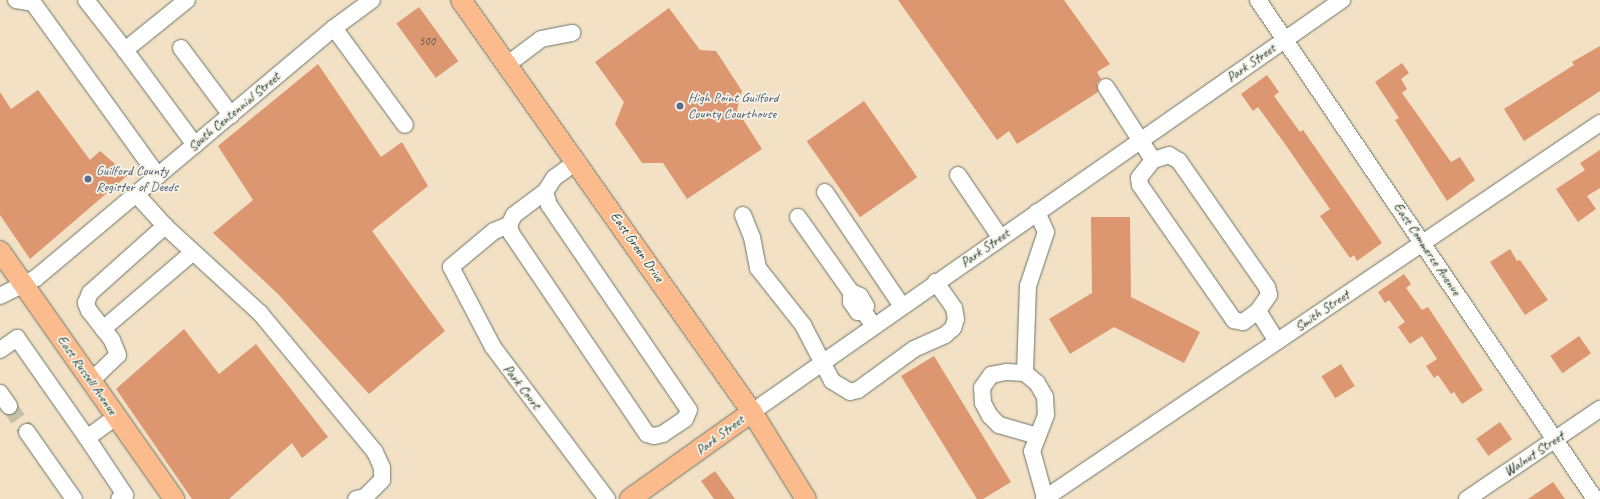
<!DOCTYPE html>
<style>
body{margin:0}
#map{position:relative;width:1600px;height:499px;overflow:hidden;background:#f3e1c6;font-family:Caveat,sans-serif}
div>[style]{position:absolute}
.building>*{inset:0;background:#dc9670;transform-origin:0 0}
.minor-tunnel>*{height:16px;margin-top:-8px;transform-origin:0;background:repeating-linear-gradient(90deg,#c9c0a9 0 16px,transparent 0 24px)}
.roads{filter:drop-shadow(0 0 1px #697667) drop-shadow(0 0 1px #697667)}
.minor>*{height:16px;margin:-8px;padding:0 8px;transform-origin:8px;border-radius:8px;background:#fff}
.major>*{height:20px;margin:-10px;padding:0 10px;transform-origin:10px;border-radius:10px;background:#fbbb8d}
.dots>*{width:11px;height:11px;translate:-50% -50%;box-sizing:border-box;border:2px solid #f7f3e8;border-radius:50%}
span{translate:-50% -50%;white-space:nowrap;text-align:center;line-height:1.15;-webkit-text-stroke:3.5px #f7f3e8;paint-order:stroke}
.number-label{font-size:12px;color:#4e5343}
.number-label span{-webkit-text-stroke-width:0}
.street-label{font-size:14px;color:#1f3d34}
.service-label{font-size:14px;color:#4e5e75}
.left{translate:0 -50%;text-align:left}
</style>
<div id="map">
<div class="building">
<i style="clip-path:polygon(898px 0,1064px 0,1110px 64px,1097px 72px,1101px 79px,1097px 83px,1098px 92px,1017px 144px,1009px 131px,997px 140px)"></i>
<i style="left:419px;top:7px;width:67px;height:28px;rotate:54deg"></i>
<i style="clip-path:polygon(669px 8px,700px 50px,716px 51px,742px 91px,737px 110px,762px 149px,687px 199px,663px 163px,642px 163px,615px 124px,624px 102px,595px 62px)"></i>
<i style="clip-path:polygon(1600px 46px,1600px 91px,1524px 141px,1504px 109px,1574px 65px,1572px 62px)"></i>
<i style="clip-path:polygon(1402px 63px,1409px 73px,1401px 79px,1407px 89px,1402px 93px,1451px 162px,1460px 157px,1475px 180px,1447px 201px,1395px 120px,1399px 118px,1375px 82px)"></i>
<i style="clip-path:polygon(318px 64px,381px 157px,402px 142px,428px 186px,372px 231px,445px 331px,369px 394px,279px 295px,213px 233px,253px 200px,218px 146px)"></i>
<i style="clip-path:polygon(1267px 75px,1279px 92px,1274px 96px,1300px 132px,1303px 130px,1382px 243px,1357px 261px,1354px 255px,1350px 258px,1320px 216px,1330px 209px,1285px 144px,1258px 107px,1253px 111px,1241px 94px)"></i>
<i style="clip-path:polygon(38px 90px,90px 160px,100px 151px,128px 175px,30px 259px,0 215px,0 92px,11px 109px)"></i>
<i style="left:864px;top:101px;width:93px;height:70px;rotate:55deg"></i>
<i style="clip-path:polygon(1600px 150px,1600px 188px,1587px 196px,1596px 209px,1578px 222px,1556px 189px,1585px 170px,1580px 163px)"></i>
<i style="clip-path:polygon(1091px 217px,1130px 217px,1131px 297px,1200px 332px,1184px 363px,1114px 327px,1070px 354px,1049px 319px,1092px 293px)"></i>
<i style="clip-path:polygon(1510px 249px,1517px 261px,1520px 260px,1548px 300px,1525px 315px,1490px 262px)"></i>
<i style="clip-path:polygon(1404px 274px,1411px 284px,1406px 288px,1422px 310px,1428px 307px,1483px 390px,1462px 404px,1454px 392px,1451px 394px,1438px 375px,1434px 378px,1426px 366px,1437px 359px,1422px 336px,1410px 344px,1398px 327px,1405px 322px,1389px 300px,1385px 303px,1378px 292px)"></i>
<i style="clip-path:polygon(184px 329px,219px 374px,256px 344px,328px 437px,302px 458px,292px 443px,229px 499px,192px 499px,116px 389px)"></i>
<i style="left:1579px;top:336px;width:21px;height:35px;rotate:55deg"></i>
<i style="clip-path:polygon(934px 356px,1011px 482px,983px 499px,977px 499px,901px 376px)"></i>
<i style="left:1341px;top:364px;width:26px;height:23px;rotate:58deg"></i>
<i style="left:1500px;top:422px;width:21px;height:29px;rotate:55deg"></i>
<i style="clip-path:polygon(715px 471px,735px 499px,714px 499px,701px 481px)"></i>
<i style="clip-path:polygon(1553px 482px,1565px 499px,1528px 499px)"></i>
</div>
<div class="minor-tunnel">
<i style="left:9px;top:406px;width:32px;rotate:55deg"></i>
</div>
<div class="roads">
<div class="minor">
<i style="left:16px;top:0;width:17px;rotate:10deg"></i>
<i style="left:31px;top:0;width:217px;rotate:54.2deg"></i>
<i style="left:86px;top:0;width:63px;rotate:52deg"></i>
<i style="left:187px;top:0;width:80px;rotate:141.1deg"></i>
<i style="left:125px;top:50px;width:118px;rotate:53.6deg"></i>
<i style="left:1258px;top:0;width:602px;rotate:55.97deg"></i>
<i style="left:334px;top:28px;width:120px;rotate:53.8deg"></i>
<i style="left:181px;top:48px;width:84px;rotate:53.3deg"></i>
<i style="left:508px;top:64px;width:41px;rotate:-37.1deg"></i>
<i style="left:541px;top:39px;width:32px;rotate:-11deg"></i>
<i style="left:1106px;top:87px;width:87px;rotate:57.2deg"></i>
<i style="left:1153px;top:160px;width:17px;rotate:-17deg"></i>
<i style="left:1169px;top:155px;width:12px;rotate:31deg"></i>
<i style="left:1179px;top:161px;width:154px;rotate:55.1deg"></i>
<i style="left:1267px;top:287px;width:8px;rotate:76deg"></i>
<i style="left:1269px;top:295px;width:19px;rotate:125deg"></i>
<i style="left:1258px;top:311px;width:36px;rotate:58deg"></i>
<i style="left:1153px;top:160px;width:23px;rotate:128deg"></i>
<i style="left:1139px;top:178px;width:7px;rotate:82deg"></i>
<i style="left:1140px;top:185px;width:165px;rotate:55.2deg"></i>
<i style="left:1234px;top:320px;width:9px;rotate:13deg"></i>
<i style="left:1243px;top:322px;width:19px;rotate:-36deg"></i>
<i style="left:958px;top:175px;width:75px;rotate:55.9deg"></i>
<i style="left:545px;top:192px;width:14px;rotate:73deg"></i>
<i style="left:549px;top:205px;width:248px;rotate:55.7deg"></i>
<i style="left:689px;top:410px;width:10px;rotate:114deg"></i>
<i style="left:685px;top:419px;width:27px;rotate:146deg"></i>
<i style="left:663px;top:434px;width:9px;rotate:167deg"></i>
<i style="left:654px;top:436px;width:7px;rotate:-164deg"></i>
<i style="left:647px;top:434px;width:243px;rotate:-124.1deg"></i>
<i style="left:511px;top:233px;width:8px;rotate:-104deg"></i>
<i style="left:509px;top:225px;width:11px;rotate:-63deg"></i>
<i style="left:514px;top:215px;width:39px;rotate:-37deg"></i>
<i style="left:545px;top:192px;width:17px;rotate:-57deg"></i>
<i style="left:554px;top:178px;width:29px;rotate:-36deg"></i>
<i style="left:825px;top:192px;width:138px;rotate:56deg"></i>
<i style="left:136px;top:194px;width:45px;rotate:47.7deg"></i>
<i style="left:166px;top:227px;width:127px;rotate:42.5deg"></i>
<i style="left:260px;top:313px;width:180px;rotate:50.4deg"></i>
<i style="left:375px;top:452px;width:17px;rotate:66deg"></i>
<i style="left:382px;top:468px;width:12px;rotate:90deg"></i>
<i style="left:382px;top:480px;width:24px;rotate:135deg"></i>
<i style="left:365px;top:497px;width:9px;rotate:167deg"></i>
<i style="left:1037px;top:212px;width:22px;rotate:66deg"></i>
<i style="left:1046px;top:232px;width:57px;rotate:108.4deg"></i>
<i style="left:1028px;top:286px;width:87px;rotate:92deg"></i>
<i style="left:1025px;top:373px;width:16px;rotate:40deg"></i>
<i style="left:1037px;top:383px;width:16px;rotate:60deg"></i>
<i style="left:1045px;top:397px;width:18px;rotate:87deg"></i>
<i style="left:1046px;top:415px;width:39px;rotate:111deg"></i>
<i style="left:1032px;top:451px;width:49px;rotate:74.5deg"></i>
<i style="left:743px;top:215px;width:24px;rotate:68deg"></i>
<i style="left:752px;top:237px;width:32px;rotate:79deg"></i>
<i style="left:758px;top:268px;width:73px;rotate:51.7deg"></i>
<i style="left:803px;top:325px;width:63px;rotate:62.6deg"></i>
<i style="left:832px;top:381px;width:21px;rotate:31deg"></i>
<i style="left:850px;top:392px;width:8px;rotate:-14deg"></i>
<i style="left:858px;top:390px;width:69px;rotate:-36.2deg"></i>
<i style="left:914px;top:349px;width:34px;rotate:-24deg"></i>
<i style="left:945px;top:335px;width:11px;rotate:-41deg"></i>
<i style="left:953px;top:328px;width:9px;rotate:-72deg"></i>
<i style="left:956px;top:319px;width:11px;rotate:-100deg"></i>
<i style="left:954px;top:308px;width:32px;rotate:-125deg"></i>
<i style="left:798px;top:217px;width:92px;rotate:54.8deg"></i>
<i style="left:509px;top:225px;width:16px;rotate:158deg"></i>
<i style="left:494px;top:231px;width:56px;rotate:140.1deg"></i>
<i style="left:451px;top:267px;width:90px;rotate:62.3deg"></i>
<i style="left:493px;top:347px;width:190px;rotate:53.1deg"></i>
<i style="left:0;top:296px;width:40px;rotate:-26.6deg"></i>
<i style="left:36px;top:278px;width:389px;rotate:-40deg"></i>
<i style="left:334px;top:28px;width:47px;rotate:-36.4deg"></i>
<i style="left:864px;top:312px;width:6px;rotate:-72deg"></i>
<i style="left:866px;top:306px;width:12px;rotate:-121deg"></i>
<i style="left:860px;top:296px;width:10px;rotate:-156deg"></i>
<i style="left:851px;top:292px;width:10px;rotate:90deg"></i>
<i style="left:851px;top:302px;width:12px;rotate:55deg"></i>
<i style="left:858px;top:312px;width:6px"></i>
<i style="left:864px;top:312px;width:16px;rotate:55deg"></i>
<i style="left:103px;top:329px;width:118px;rotate:-40.5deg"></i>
<i style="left:0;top:350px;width:21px;rotate:-35deg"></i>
<i style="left:17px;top:338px;width:122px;rotate:55deg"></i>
<i style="left:87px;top:438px;width:36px;rotate:-36deg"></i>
<i style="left:1025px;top:373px;width:19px;rotate:-177deg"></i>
<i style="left:1006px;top:372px;width:15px;rotate:169deg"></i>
<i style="left:991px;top:375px;width:16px;rotate:125deg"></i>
<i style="left:982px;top:388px;width:15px;rotate:86deg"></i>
<i style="left:983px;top:403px;width:15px;rotate:62deg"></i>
<i style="left:990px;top:416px;width:13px;rotate:45deg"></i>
<i style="left:999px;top:425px;width:40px;rotate:16deg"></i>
<i style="left:91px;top:381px;width:37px;rotate:-44deg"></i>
<i style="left:118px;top:355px;width:16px;rotate:-112deg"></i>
<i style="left:112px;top:340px;width:37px;rotate:-128deg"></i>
<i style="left:89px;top:311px;width:9px;rotate:-111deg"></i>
<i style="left:86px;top:303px;width:11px;rotate:-68deg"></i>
<i style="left:90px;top:293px;width:101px;rotate:-41.8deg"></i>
<i style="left:0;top:393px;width:16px;rotate:55deg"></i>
<i style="left:752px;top:412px;width:720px;rotate:-34.93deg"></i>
<i style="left:27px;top:432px;width:82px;rotate:55deg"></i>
<i style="left:87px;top:438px;width:69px;rotate:56.3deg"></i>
<i style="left:125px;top:495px;width:7px;rotate:146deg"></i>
<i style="left:1044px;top:499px;width:671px;rotate:-34.07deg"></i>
<i style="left:1467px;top:499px;width:161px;rotate:-34.1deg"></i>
</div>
<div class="major">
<i style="left:461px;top:0;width:504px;rotate:54.77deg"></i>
<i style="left:752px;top:412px;width:102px;rotate:58.2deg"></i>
<i style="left:0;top:251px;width:303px;rotate:54.9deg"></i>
<i style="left:630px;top:499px;width:150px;rotate:-35.5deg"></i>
</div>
</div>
<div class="dots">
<i style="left:680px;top:106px;background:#5c6f8a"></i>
<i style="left:88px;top:179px;background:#5c6f8a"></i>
</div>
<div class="number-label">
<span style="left:427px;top:42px">500</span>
</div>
<div class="street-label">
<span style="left:1251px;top:63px;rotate:-35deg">Park Street</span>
<span style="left:234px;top:112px;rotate:-40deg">South Centennial Street</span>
<span style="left:637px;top:247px;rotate:55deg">East Green Drive</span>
<span style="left:985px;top:248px;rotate:-35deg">Park Street</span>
<span style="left:1427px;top:249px;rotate:56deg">East Commerce Avenue</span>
<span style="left:1322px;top:311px;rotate:-34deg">Smith Street</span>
<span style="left:87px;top:375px;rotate:55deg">East Russell Avenue</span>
<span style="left:522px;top:387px;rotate:53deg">Park Court</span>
<span style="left:720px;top:435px;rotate:-37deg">Park Street</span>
<span style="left:1534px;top:454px;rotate:-34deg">Walnut Street</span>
</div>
<div class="service-label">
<span class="left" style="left:688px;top:106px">High Point Guilford<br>County Courthouse</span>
<span class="left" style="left:96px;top:179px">Guilford County<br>Register of Deeds</span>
</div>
</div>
